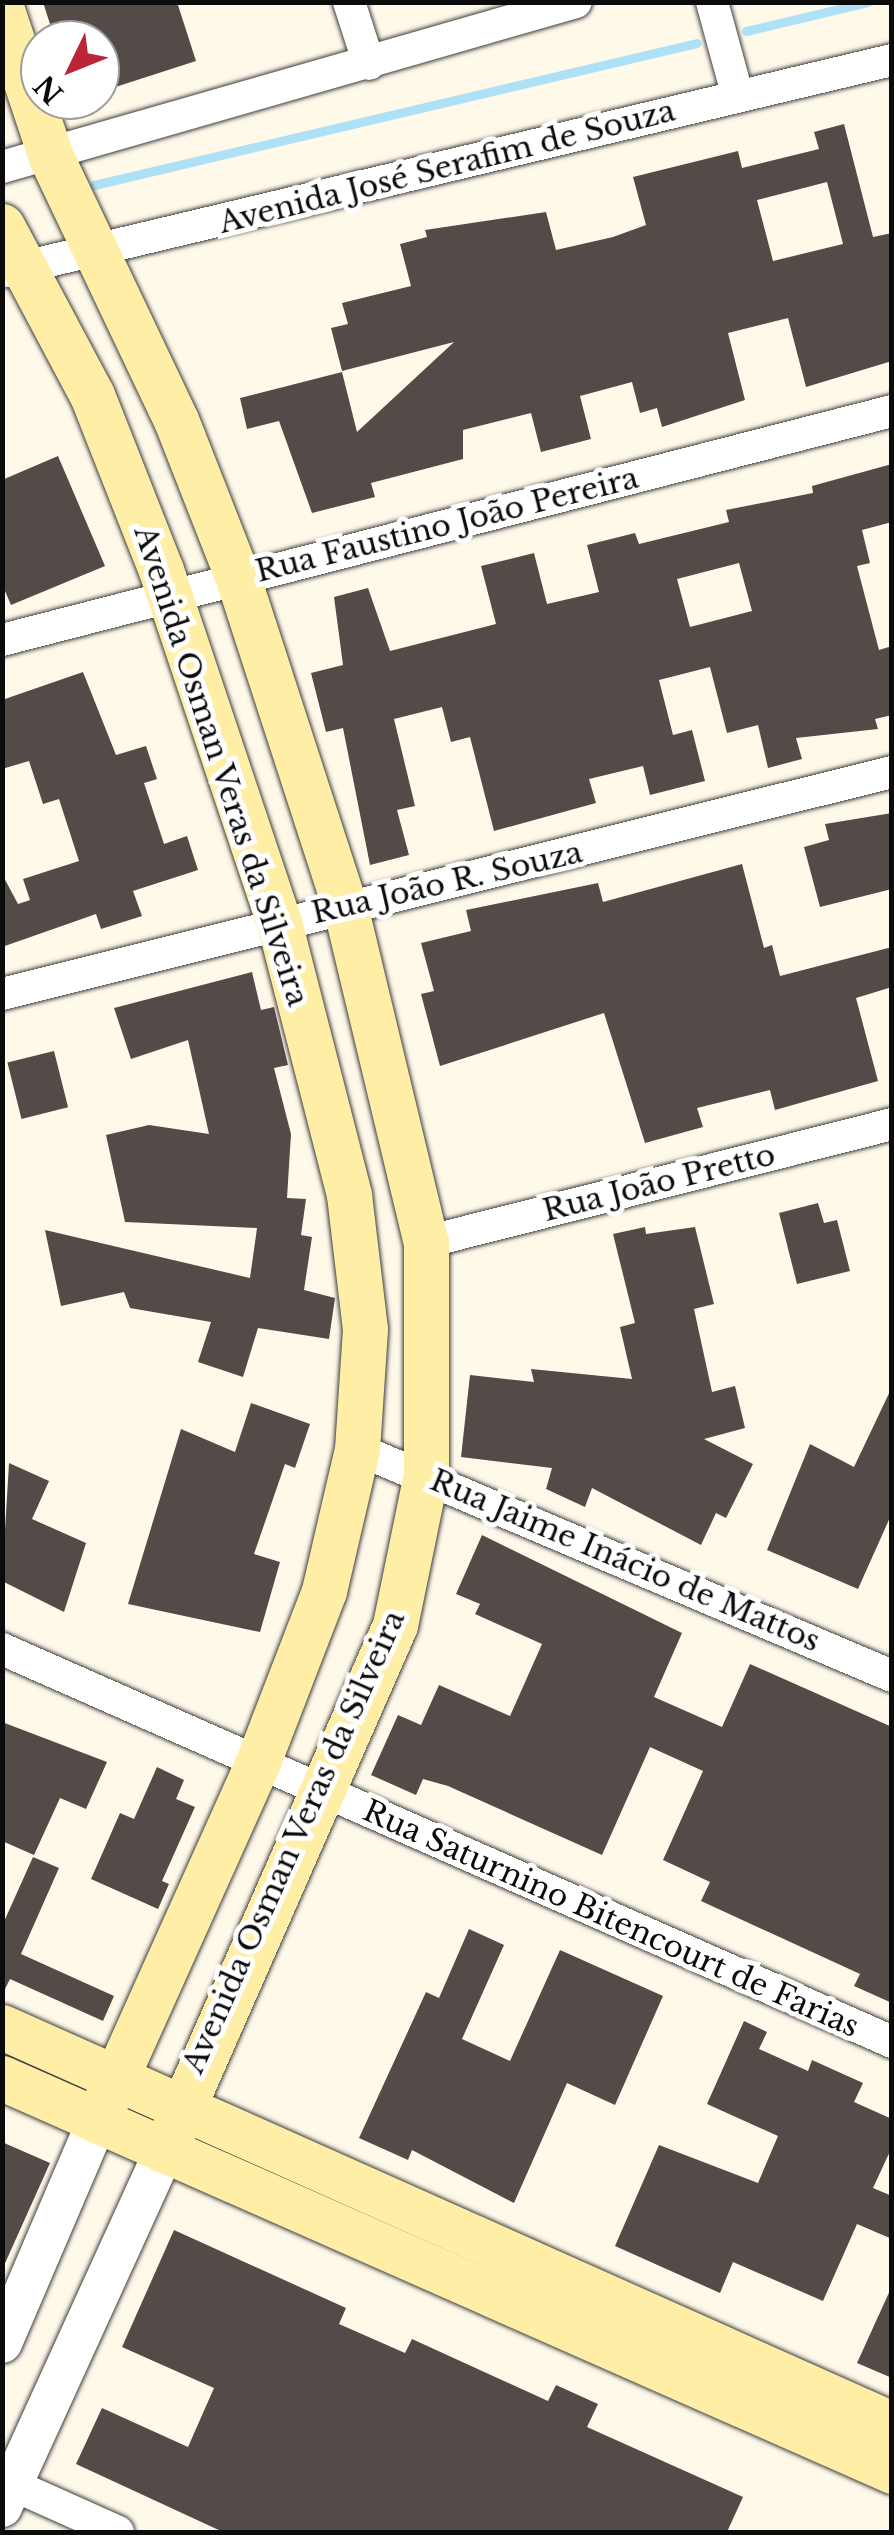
<!DOCTYPE html>
<meta charset="utf-8">
<style>
body{margin:0}
#map{position:relative;width:894px;height:2535px;overflow:hidden;background:#fff9ea;font-family:"Libre Baskerville",serif}
div>[style]{position:absolute}
.stream>*{height:9px;margin:-4.5px;padding:0 4.5px;transform-origin:4.5px;border-radius:4.5px;background:#afe1f6}
.building>*{inset:0;background:#544b48;transform-origin:0 0}
.roads{filter:drop-shadow(0 0 2px #3e3e3e) drop-shadow(0 0 2px #3e3e3e)}
.minor>*{height:32px;margin:-16px;padding:0 16px;transform-origin:16px;border-radius:16px;background:#fff}
.tertiary>*{height:40px;margin:-20px;padding:0 20px;transform-origin:20px;border-radius:20px;background:#fff}
.secondary>*{height:45px;margin:-22.5px;padding:0 22.5px;transform-origin:22.5px;border-radius:22.5px;background:#ffeea5}
span{translate:-50% -50%;white-space:nowrap;text-align:center;line-height:1.15;-webkit-text-stroke:10px #fff;paint-order:stroke}
.street-label{font-size:30px;color:#0b0b0b}
.frame{position:absolute;inset:0;border:5px solid #0b0b0b;pointer-events:none}
.north{position:absolute;left:20px;top:20px;width:100px;height:100px;box-sizing:border-box;background:#fff;border:2px solid #9d9d9d;border-radius:50%;rotate:227deg;font-size:28px;font-weight:700;line-height:40px;text-align:center;color:#0b0b0b}
.north::after{content:'';display:block;margin:auto;width:35px;height:45px;background:#ba2537;clip-path:polygon(50% 0,100% 100%,50% 72%,0 100%)}
</style>
<div id="map">
<div class="stream">
<i style="left:746px;top:31px;width:125px;rotate:-13.4deg"></i>
<i style="left:94px;top:185px;width:619px;rotate:-13.25deg"></i>
</div>
<div class="building">
<i style="clip-path:polygon(43px 2px,177px 2px,196px 61px,100px 92px,100px 40px,55px 40px)"></i>
<i style="clip-path:polygon(evenodd,844px 124px,873px 237px,892px 233px,892px 361px,806px 387px,788px 318px,728px 333px,745px 400px,662px 427px,657px 408px,640px 413px,632px 382px,580px 396px,591px 439px,541px 452px,531px 413px,463px 430px,463px 459px,371px 483px,375px 497px,312px 513px,279px 421px,247px 429px,240px 398px,342px 372px,357px 432px,454px 342px,342px 371px,331px 328px,348px 324px,342px 303px,411px 286px,400px 244px,427px 237px,425px 230px,546px 212px,556px 250px,613px 237px,646px 225px,633px 177px,738px 151px,742px 168px,819px 149px,814px 132px,844px 124px,827px 182px,843px 244px,773px 261px,757px 200px,827px 182px)"></i>
<i style="clip-path:polygon(58px 456px,105px 566px,11px 605px,2px 584px,2px 480px)"></i>
<i style="clip-path:polygon(evenodd,892px 464px,892px 522px,862px 530px,870px 563px,857px 566px,879px 650px,892px 646px,892px 715px,875px 719px,878px 729px,796px 738px,802px 759px,768px 768px,758px 725px,727px 733px,710px 667px,659px 680px,673px 735px,692px 730px,705px 781px,650px 795px,643px 766px,589px 779px,596px 803px,494px 831px,470px 737px,451px 742px,442px 707px,394px 719px,415px 806px,397px 810px,409px 855px,370px 865px,343px 728px,326px 732px,311px 673px,343px 665px,334px 597px,368px 588px,390px 651px,496px 624px,481px 566px,534px 553px,547px 604px,599px 592px,587px 545px,635px 533px,639px 544px,729px 522px,726px 510px,813px 493px,812px 486px,892px 464px,739px 563px,752px 611px,690px 627px,677px 579px,739px 563px)"></i>
<i style="clip-path:polygon(83px 672px,116px 755px,146px 746px,157px 779px,144px 783px,164px 844px,187px 836px,198px 870px,133px 891px,142px 916px,101px 929px,96px 914px,2px 947px,2px 874px,18px 904px,30px 900px,23px 879px,79px 861px,59px 799px,43px 804px,29px 761px,2px 769px,2px 700px)"></i>
<i style="clip-path:polygon(892px 813px,892px 889px,820px 907px,804px 847px,829px 840px,825px 824px)"></i>
<i style="clip-path:polygon(742px 864px,764px 948px,772px 945px,780px 976px,892px 947px,892px 987px,856px 998px,878px 1081px,775px 1110px,770px 1090px,697px 1108px,703px 1127px,645px 1143px,604px 1013px,440px 1066px,421px 994px,434px 991px,421px 943px,471px 931px,466px 910px,598px 883px,603px 902px)"></i>
<i style="clip-path:polygon(252px 972px,261px 1010px,274px 1007px,288px 1065px,274px 1068px,291px 1134px,287px 1198px,306px 1199px,301px 1235px,312px 1237px,304px 1290px,335px 1298px,329px 1339px,258px 1328px,243px 1377px,198px 1362px,211px 1322px,130px 1308px,124px 1292px,61px 1306px,45px 1230px,250px 1278px,257px 1228px,125px 1222px,106px 1135px,149px 1125px,209px 1134px,188px 1040px,131px 1059px,114px 1008px)"></i>
<i style="left:54px;top:1051px;width:58px;height:48px;rotate:76deg"></i>
<i style="clip-path:polygon(818px 1203px,824px 1223px,837px 1220px,850px 1271px,797px 1284px,779px 1213px)"></i>
<i style="clip-path:polygon(645px 1227px,646px 1234px,695px 1227px,714px 1304px,694px 1309px,712px 1392px,735px 1386px,745px 1428px,704px 1439px,753px 1464px,726px 1518px,716px 1513px,701px 1545px,592px 1488px,585px 1507px,546px 1489px,552px 1468px,461px 1457px,470px 1375px,534px 1382px,531px 1369px,632px 1379px,620px 1327px,635px 1323px,613px 1234px)"></i>
<i style="clip-path:polygon(892px 1387px,892px 1513px,858px 1589px,767px 1550px,810px 1444px,854px 1467px)"></i>
<i style="clip-path:polygon(251px 1403px,310px 1424px,295px 1468px,285px 1464px,254px 1554px,280px 1562px,260px 1632px,128px 1604px,181px 1429px,235px 1452px)"></i>
<i style="clip-path:polygon(9px 1463px,49px 1481px,32px 1519px,86px 1543px,64px 1612px,2px 1581px)"></i>
<i style="clip-path:polygon(482px 1535px,682px 1633px,654px 1697px,722px 1727px,750px 1664px,892px 1727px,892px 2003px,854px 1986px,860px 1974px,701px 1901px,710px 1882px,663px 1860px,703px 1771px,650px 1747px,602px 1855px,448px 1786px,423px 1779px,416px 1795px,371px 1775px,398px 1715px,421px 1725px,439px 1685px,510px 1716px,542px 1644px,475px 1614px,480px 1604px,456px 1594px)"></i>
<i style="clip-path:polygon(2px 1722px,107px 1762px,86px 1809px,60px 1798px,34px 1855px,2px 1841px)"></i>
<i style="clip-path:polygon(157px 1767px,184px 1780px,176px 1799px,195px 1807px,162px 1881px,169px 1884px,158px 1909px,91px 1879px,120px 1813px,134px 1819px)"></i>
<i style="clip-path:polygon(33px 1857px,59px 1868px,21px 1954px,114px 1996px,103px 2021px,10px 1979px,2px 1995px,2px 1926px)"></i>
<i style="clip-path:polygon(469px 1929px,504px 1945px,462px 2039px,510px 2061px,560px 1950px,663px 1996px,615px 2105px,567px 2083px,514px 2203px,412px 2150px,408px 2160px,359px 2138px,426px 1992px,439px 1998px)"></i>
<i style="clip-path:polygon(744px 2021px,767px 2032px,759px 2049px,808px 2071px,812px 2060px,863px 2083px,854px 2102px,892px 2119px,892px 2147px,873px 2188px,892px 2196px,892px 2239px,857px 2224px,823px 2301px,733px 2262px,720px 2293px,615px 2246px,659px 2145px,758px 2183px,778px 2136px,707px 2104px)"></i>
<i style="clip-path:polygon(2px 2142px,50px 2163px,2px 2270px)"></i>
<i style="clip-path:polygon(174px 2230px,346px 2308px,339px 2324px,405px 2353px,412px 2339px,548px 2401px,556px 2385px,598px 2404px,587px 2427px,743px 2497px,727px 2532px,223px 2532px,76px 2464px,102px 2408px,188px 2447px,214px 2388px,122px 2347px)"></i>
<i style="clip-path:polygon(892px 2286px,892px 2378px,857px 2363px)"></i>
</div>
<div class="roads">
<div class="minor">
<i style="left:349px;top:2px;width:65px;rotate:72.1deg"></i>
<i style="left:712px;top:2px;width:98px;rotate:74.7deg"></i>
<i style="left:2px;top:167px;width:597px;rotate:-16.04deg"></i>
<i style="left:7px;top:271px;width:910px;rotate:-13.41deg"></i>
<i style="left:2px;top:640px;width:919px;rotate:-14.43deg"></i>
<i style="left:2px;top:994px;width:917px;rotate:-14.01deg"></i>
<i style="left:426px;top:1242px;width:481px;rotate:-14.2deg"></i>
<i style="left:357px;top:1449px;width:581px;rotate:22.99deg"></i>
<i style="left:2px;top:1649px;width:973px;rotate:23.82deg"></i>
<i style="left:2px;top:2480px;width:127px;rotate:24.1deg"></i>
</div>
<div class="tertiary">
<i style="left:2px;top:2343px;width:241px;rotate:-66.8deg"></i>
<i style="left:2px;top:2507px;width:391px;rotate:-65.5deg"></i>
</div>
<div class="secondary">
<i style="left:2px;top:10px;width:155px;rotate:71.6deg"></i>
<i style="left:51px;top:157px;width:291px;rotate:64.6deg"></i>
<i style="left:176px;top:420px;width:170px;rotate:68.6deg"></i>
<i style="left:238px;top:578px;width:349px;rotate:72deg"></i>
<i style="left:346px;top:910px;width:342px;rotate:76.5deg"></i>
<i style="left:426px;top:1242px;width:232px;rotate:90deg"></i>
<i style="left:426px;top:1474px;width:154px;rotate:101.6deg"></i>
<i style="left:395px;top:1625px;width:574px;rotate:113.71deg"></i>
<i style="left:2px;top:226px;width:191px;rotate:62deg"></i>
<i style="left:92px;top:395px;width:188px;rotate:68.5deg"></i>
<i style="left:161px;top:570px;width:371px;rotate:71.5deg"></i>
<i style="left:279px;top:922px;width:282px;rotate:75.6deg"></i>
<i style="left:349px;top:1195px;width:135px;rotate:83.2deg"></i>
<i style="left:365px;top:1329px;width:120px;rotate:93.8deg"></i>
<i style="left:357px;top:1449px;width:146px;rotate:103.1deg"></i>
<i style="left:324px;top:1591px;width:183px;rotate:111.1deg"></i>
<i style="left:258px;top:1762px;width:393px;rotate:114.2deg"></i>
<i style="left:2px;top:2027px;width:975px;rotate:24.04deg"></i>
<i style="left:2px;top:2078px;width:973px;rotate:23.82deg"></i>
</div>
</div>
<div class="street-label">
<span style="left:447px;top:167px;rotate:-14deg">Avenida José Serafim de Souza</span>
<span style="left:447px;top:525px;rotate:-14deg">Rua Faustino João Pereira</span>
<span style="left:221px;top:766px;rotate:72deg">Avenida Osman Veras da Silveira</span>
<span style="left:447px;top:883px;rotate:-13deg">Rua João R. Souza</span>
<span style="left:659px;top:1183px;rotate:-14deg">Rua João Pretto</span>
<span style="left:625px;top:1561px;rotate:23deg">Rua Jaime Inácio de Mattos</span>
<span style="left:294px;top:1842px;rotate:-66deg">Avenida Osman Veras da Silveira</span>
<span style="left:611px;top:1919px;rotate:24deg">Rua Saturnino Bitencourt de Farias</span>
</div>
<div class="frame"></div>
<div class="north">N</div>
</div>
